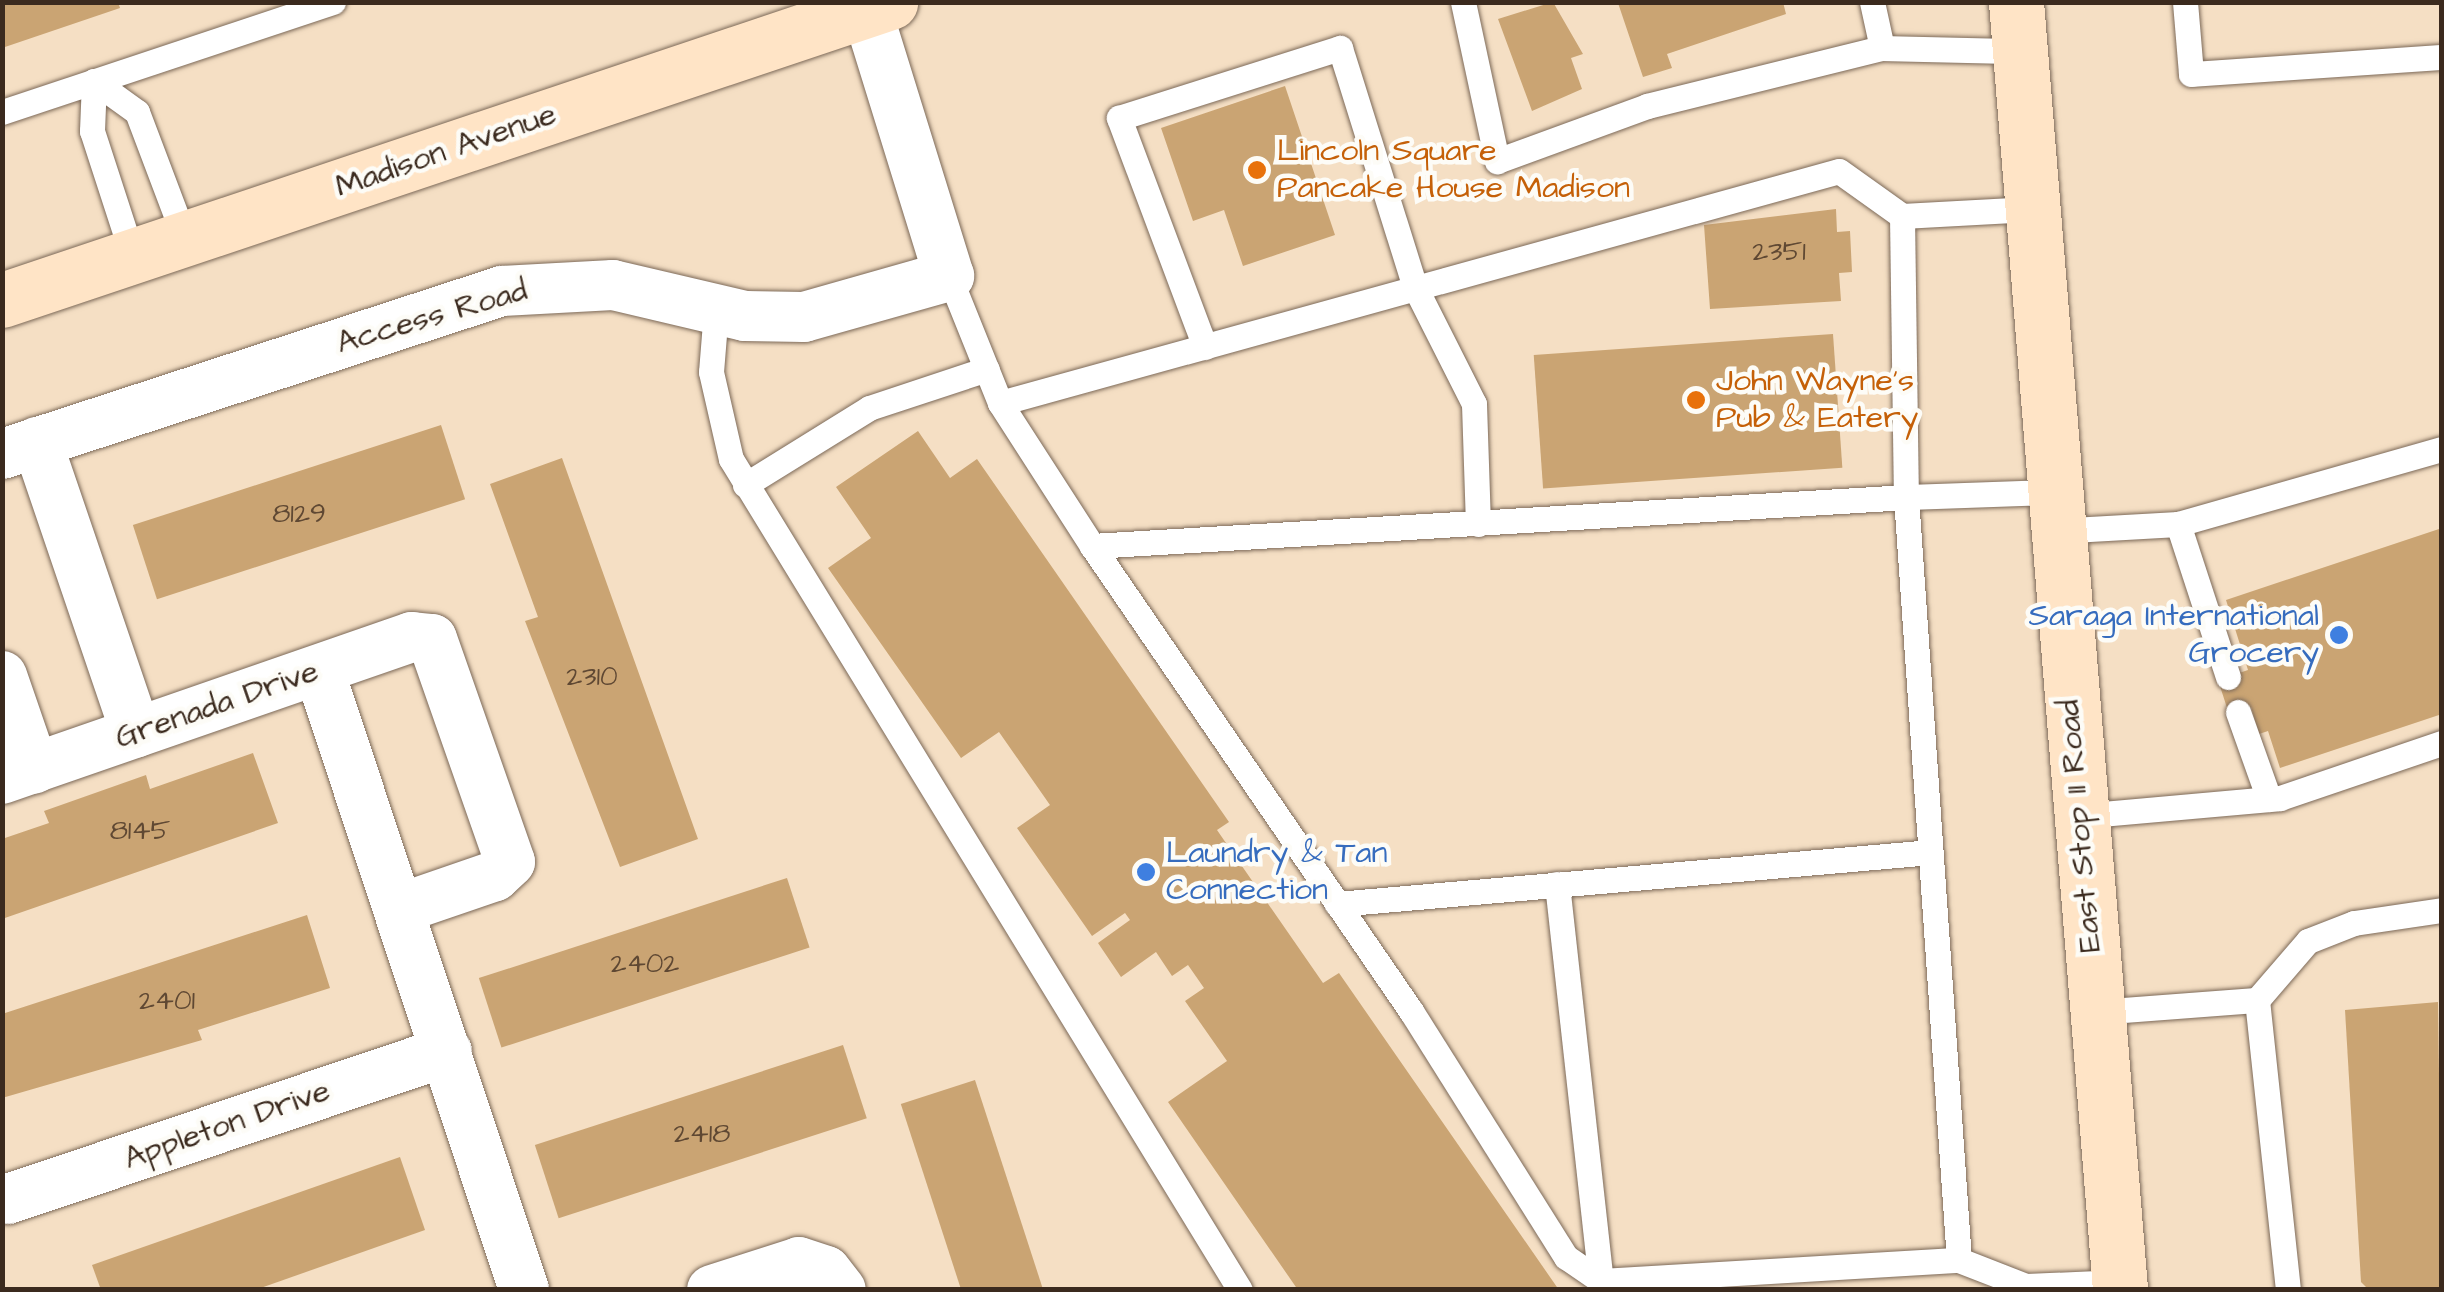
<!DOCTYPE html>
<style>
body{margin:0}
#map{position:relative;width:2444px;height:1292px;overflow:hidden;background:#f5dfc4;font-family:"Architects Daughter",sans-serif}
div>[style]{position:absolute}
.building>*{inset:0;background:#caa473;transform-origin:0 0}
.roads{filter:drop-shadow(0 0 2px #7c6958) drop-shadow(0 0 2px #7c6958)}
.service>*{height:25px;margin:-12.5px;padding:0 12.5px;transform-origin:12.5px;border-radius:12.5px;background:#fff}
.minor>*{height:50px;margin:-25px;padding:0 25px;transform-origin:25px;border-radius:25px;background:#fff}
.secondary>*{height:55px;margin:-27.5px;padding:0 27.5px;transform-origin:27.5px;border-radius:27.5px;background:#ffe4c6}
.dots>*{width:28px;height:28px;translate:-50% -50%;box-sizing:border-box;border:5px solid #fdfcf7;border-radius:50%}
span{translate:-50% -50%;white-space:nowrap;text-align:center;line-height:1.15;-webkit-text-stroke:9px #fdfcf7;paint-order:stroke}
.number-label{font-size:28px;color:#5f4833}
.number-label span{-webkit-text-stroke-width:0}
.street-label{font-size:32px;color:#3b2a1e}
.food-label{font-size:32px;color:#c56008}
.left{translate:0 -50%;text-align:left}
.shop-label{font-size:32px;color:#366cbe}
.right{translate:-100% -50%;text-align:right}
.frame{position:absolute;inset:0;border:5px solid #3b2a1e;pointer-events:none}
</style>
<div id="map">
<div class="building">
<i style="clip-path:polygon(2px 2px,118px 2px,120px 8px,2px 48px)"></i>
<i style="clip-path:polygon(1553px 2px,1583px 54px,1571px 58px,1582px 89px,1532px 111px,1498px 19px)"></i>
<i style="clip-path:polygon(1783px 2px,1786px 14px,1667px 54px,1672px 68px,1643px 77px,1618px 3px)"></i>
<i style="clip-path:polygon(1285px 86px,1335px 235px,1243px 266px,1224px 210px,1193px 221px,1161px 128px)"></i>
<i style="clip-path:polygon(1836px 209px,1837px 232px,1850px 231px,1852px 272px,1839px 273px,1841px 301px,1710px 309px,1704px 225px)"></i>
<i style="left:1833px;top:334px;width:134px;height:300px;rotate:86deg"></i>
<i style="left:441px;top:425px;width:78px;height:324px;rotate:72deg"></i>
<i style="clip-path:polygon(918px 431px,950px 478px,977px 459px,1229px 822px,1217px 830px,1323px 983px,1339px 973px,1559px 1290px,1298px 1290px,1168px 1102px,1227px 1061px,1185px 1001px,1204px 988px,1188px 965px,1172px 976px,1156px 952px,1121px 977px,1098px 943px,1130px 920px,1125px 913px,1092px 936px,1017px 828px,1050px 805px,999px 732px,961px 758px,828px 568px,871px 538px,836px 487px)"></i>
<i style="clip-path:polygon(562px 458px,698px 839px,620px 867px,525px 621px,538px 617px,490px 484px)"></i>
<i style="clip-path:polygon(2442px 528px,2442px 714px,2280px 768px,2268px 731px,2259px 734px,2251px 707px,2229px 714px,2218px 680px,2248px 670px,2226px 600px)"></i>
<i style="clip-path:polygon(253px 753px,278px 823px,2px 919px,2px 839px,49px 823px,44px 811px,146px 775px,150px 789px)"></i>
<i style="left:787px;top:878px;width:73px;height:324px;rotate:72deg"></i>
<i style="clip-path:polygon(307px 915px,330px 988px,198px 1030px,202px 1040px,2px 1098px,2px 1014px)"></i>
<i style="clip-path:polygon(2438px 1002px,2442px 1290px,2369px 1290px,2361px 1282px,2345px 1010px)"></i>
<i style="left:843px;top:1045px;width:77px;height:324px;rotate:72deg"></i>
<i style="left:975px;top:1080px;width:221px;height:78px;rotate:72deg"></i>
<i style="clip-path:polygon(400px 1157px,425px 1230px,255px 1290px,101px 1290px,92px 1265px)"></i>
</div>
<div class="roads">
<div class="service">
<i style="left:1463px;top:2px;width:163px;rotate:77.9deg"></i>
<i style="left:1497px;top:161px;width:160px;rotate:-20.1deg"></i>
<i style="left:1647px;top:106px;width:242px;rotate:-13.9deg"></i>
<i style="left:1872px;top:2px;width:47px;rotate:77.7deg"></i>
<i style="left:1882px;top:48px;width:137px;rotate:1.3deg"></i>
<i style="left:2185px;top:2px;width:72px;rotate:85.2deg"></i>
<i style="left:2191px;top:74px;width:252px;rotate:-3.9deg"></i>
<i style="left:94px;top:81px;width:53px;rotate:35.8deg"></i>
<i style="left:137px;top:112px;width:136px;rotate:69.3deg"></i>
<i style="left:94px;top:81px;width:50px;rotate:92.3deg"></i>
<i style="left:92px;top:131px;width:133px;rotate:72deg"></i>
<i style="left:2px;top:112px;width:349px;rotate:-18.4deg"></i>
<i style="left:1902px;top:216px;width:281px;rotate:89.2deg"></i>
<i style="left:1906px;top:497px;width:145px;rotate:-2deg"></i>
<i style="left:949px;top:276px;width:137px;rotate:68.1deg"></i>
<i style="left:1000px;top:403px;width:870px;rotate:-15.46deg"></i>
<i style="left:1839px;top:171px;width:77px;rotate:35.5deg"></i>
<i style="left:1902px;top:216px;width:129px;rotate:-3.1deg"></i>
<i style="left:716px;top:310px;width:62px;rotate:94.6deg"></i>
<i style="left:711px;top:372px;width:89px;rotate:77.1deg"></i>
<i style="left:731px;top:459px;width:974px;rotate:58.51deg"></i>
<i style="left:1205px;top:347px;width:245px;rotate:-110.6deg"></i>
<i style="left:1119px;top:118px;width:232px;rotate:-17.6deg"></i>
<i style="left:1340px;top:48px;width:250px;rotate:72.6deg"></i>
<i style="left:1415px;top:287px;width:131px;rotate:63.2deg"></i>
<i style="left:1474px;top:404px;width:120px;rotate:88.1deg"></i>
<i style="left:1000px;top:403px;width:170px;rotate:57.2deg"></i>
<i style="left:1092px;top:546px;width:815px;rotate:-3.44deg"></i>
<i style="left:1906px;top:497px;width:765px;rotate:86.03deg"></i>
<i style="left:745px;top:485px;width:146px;rotate:-31.8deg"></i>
<i style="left:869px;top:408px;width:124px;rotate:-18.3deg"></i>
<i style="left:2178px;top:524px;width:161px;rotate:71.9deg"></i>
<i style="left:2054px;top:531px;width:124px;rotate:-3.2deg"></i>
<i style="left:2178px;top:524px;width:274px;rotate:-15.9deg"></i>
<i style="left:1092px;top:546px;width:564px;rotate:55.55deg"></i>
<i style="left:1411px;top:1011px;width:291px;rotate:57.8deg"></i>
<i style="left:1566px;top:1257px;width:42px;rotate:34.4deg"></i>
<i style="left:1601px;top:1281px;width:359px;rotate:-3.4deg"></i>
<i style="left:1959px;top:1260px;width:72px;rotate:21.2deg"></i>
<i style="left:2026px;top:1286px;width:94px;rotate:-2.4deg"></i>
<i style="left:2238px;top:712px;width:92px;rotate:70.4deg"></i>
<i style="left:2079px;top:816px;width:202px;rotate:-5.1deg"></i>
<i style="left:2280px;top:798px;width:171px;rotate:-18.8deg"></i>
<i style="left:1557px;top:884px;width:399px;rotate:83.7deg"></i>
<i style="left:1337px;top:904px;width:596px;rotate:-5deg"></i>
<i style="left:2096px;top:1012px;width:161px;rotate:-4.3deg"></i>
<i style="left:2288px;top:1290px;width:292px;rotate:-96.1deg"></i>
<i style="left:2257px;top:1000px;width:78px;rotate:-49.2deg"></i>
<i style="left:2308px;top:941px;width:49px;rotate:-21.4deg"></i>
<i style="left:2354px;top:923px;width:89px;rotate:-8.4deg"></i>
</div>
<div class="minor">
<i style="left:37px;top:442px;width:307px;rotate:71.2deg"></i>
<i style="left:2px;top:454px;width:526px;rotate:-18.06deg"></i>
<i style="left:502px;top:291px;width:111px;rotate:-3.1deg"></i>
<i style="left:613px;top:285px;width:136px;rotate:13.2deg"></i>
<i style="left:745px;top:316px;width:59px;rotate:1deg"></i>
<i style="left:804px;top:317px;width:151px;rotate:-15.8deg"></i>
<i style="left:949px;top:276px;width:287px;rotate:-107.2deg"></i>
<i style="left:319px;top:670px;width:653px;rotate:71.7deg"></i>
<i style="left:2px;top:676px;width:98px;rotate:71deg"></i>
<i style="left:2px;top:779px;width:434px;rotate:-19.1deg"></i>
<i style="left:412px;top:637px;width:20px;rotate:6deg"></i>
<i style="left:432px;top:639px;width:236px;rotate:70.7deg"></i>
<i style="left:510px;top:862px;width:21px;rotate:137deg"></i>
<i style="left:495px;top:876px;width:102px;rotate:161deg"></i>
<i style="left:8px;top:1199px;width:463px;rotate:-18.6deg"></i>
<i style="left:712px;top:1290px;width:91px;rotate:-17.8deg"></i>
<i style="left:799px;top:1262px;width:28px;rotate:18deg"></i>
<i style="left:826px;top:1271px;width:24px;rotate:52deg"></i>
</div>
<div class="secondary">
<i style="left:2016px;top:2px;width:1292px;rotate:85.38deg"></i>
<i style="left:2px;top:300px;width:937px;rotate:-18.55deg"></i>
</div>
</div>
<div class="dots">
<i style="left:1257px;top:170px;background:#e8710a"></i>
<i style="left:1696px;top:400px;background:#e8710a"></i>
<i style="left:2339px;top:635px;background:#3f7fe0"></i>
<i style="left:1146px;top:872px;background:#3f7fe0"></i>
</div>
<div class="number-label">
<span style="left:1779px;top:252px">2351</span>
<span style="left:299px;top:514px">8129</span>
<span style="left:592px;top:677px">2310</span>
<span style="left:140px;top:831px">8145</span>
<span style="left:645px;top:964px">2402</span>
<span style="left:167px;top:1001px">2401</span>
<span style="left:702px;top:1134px">2418</span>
</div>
<div class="street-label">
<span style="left:446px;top:151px;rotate:-19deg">Madison Avenue</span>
<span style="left:432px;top:317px;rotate:-16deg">Access Road</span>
<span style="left:217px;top:705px;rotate:-19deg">Grenada Drive</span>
<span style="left:2080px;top:826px;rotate:-95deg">East Stop 11 Road</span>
<span style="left:227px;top:1125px;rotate:-19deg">Appleton Drive</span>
</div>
<div class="food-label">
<span class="left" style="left:1277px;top:170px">Lincoln Square<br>Pancake House Madison</span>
<span class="left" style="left:1716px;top:400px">John Wayne's<br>Pub &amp; Eatery</span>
</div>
<div class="shop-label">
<span class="right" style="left:2319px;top:635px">Saraga International<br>Grocery</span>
<span class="left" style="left:1166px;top:872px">Laundry &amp; Tan<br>Connection</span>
</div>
<div class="frame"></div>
</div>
